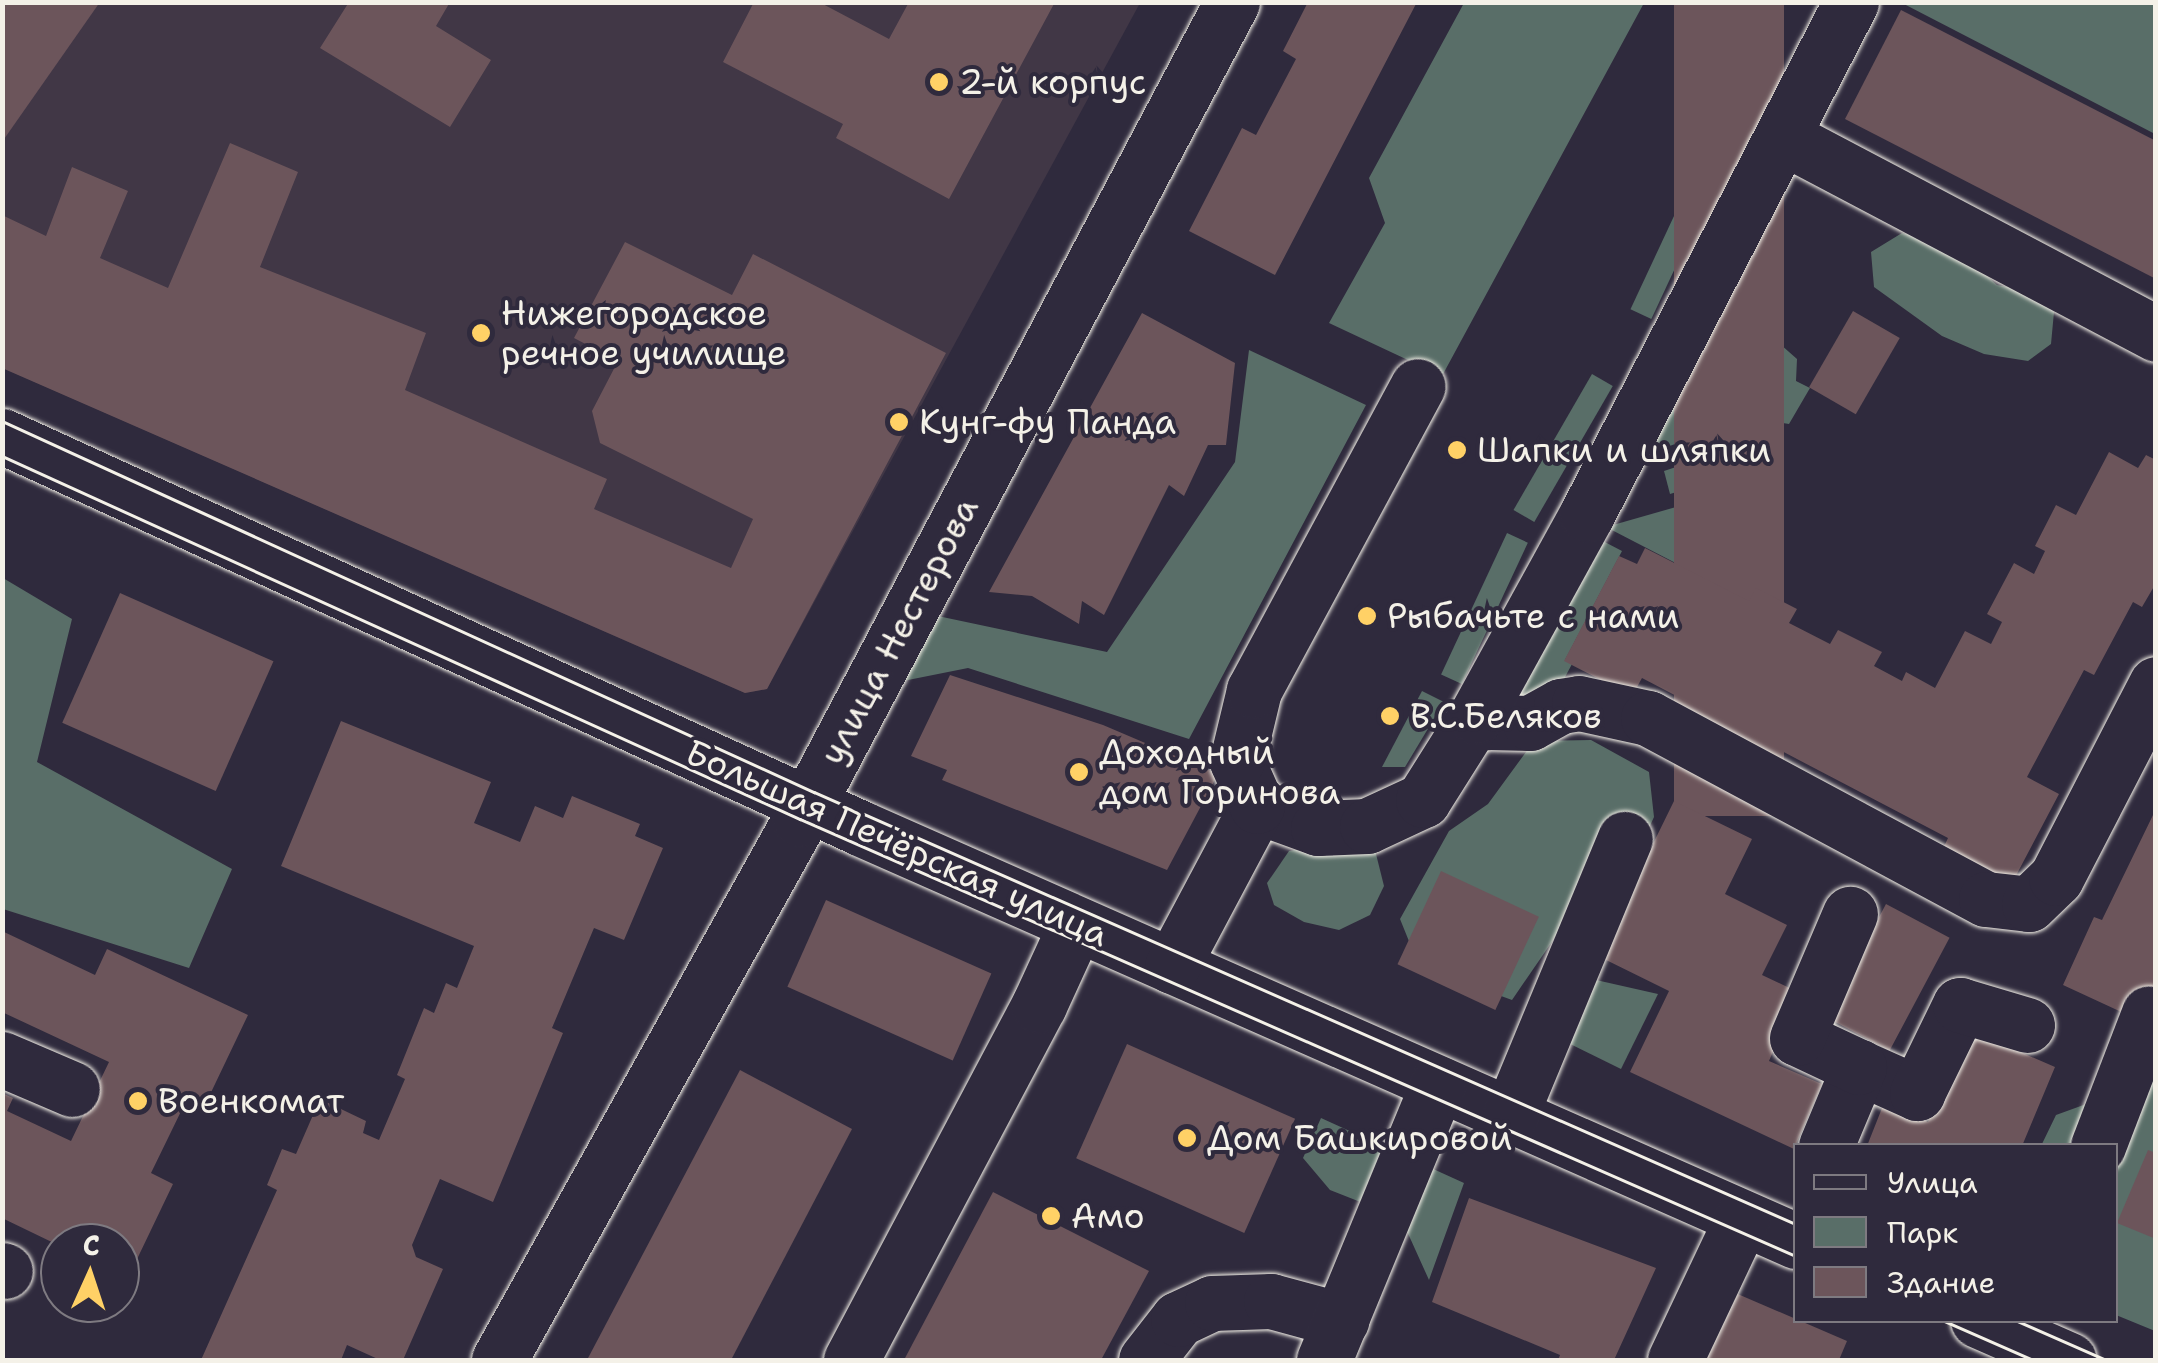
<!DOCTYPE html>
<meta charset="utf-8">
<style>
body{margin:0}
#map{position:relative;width:2158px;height:1363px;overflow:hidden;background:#2f2a3d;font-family:"Shantell Sans",sans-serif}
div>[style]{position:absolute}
.built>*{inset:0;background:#413746}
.green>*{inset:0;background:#596e68;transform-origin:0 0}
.building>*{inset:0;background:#6c555b;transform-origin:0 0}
.roads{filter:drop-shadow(0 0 2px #f4f1e8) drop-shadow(0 0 2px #f4f1e8)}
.minor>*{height:55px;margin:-27.5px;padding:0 27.5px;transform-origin:27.5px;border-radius:27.5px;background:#2f2a3d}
.tram>*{height:2.5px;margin:-1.25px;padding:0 1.25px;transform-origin:1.25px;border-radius:1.25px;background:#f4f1e8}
.dots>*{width:28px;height:28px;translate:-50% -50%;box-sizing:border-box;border:5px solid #2f2a3d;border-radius:50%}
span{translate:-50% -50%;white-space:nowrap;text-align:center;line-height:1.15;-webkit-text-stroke:8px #2f2a3d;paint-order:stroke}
.poi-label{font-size:35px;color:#f4f1e8}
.left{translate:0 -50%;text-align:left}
.street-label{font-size:35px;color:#f4f1e8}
.frame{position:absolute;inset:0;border:5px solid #f4f1e8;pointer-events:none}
.legend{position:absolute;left:1793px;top:1143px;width:325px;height:180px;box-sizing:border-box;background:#2f2a3d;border:2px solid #7e7a81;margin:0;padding:12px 18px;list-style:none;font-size:30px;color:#f4f1e8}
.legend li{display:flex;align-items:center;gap:20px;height:50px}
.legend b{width:50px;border:2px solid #7e7a81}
.north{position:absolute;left:40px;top:1223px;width:100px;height:100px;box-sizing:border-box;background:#2f2a3d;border:2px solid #7e7a81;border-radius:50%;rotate:3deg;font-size:28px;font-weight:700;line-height:40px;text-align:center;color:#f4f1e8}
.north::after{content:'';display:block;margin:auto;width:35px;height:45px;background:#ffd166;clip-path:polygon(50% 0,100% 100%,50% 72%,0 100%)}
</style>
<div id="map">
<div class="built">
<i style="clip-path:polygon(3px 3px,1140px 3px,767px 689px,745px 693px,3px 368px)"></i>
</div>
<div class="green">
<i style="clip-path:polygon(1464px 3px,1644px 3px,1442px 376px,1329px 323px,1385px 223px,1369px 178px)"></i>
<i style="clip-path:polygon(1902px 3px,2155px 3px,2155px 134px)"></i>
<i style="left:1674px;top:216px;width:23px;height:103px;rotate:25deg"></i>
<i style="clip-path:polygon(1902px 233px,1952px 245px,1997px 285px,2028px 291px,2054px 312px,2051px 344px,2028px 361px,1984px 354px,1942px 336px,1874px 287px,1871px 252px)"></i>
<i style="clip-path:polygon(1706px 332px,1731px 345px,1736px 339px,1772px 337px,1797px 359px,1796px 381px,1810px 388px,1789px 424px,1750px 418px,1635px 458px,1675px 386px,1690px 392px,1708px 358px,1695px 350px)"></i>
<i style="clip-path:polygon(1249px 350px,1366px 405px,1189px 739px,968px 668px,903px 681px,933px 615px,1107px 652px,1235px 462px)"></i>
<i style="left:1592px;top:374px;width:24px;height:157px;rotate:30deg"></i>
<i style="clip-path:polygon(1751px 442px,1761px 448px,1749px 470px,1670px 494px,1664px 471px)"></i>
<i style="clip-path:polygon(1739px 489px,1752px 496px,1721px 557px,1761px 578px,1749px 601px,1606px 527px)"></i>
<i style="left:1507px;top:533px;width:23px;height:156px;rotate:25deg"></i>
<i style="clip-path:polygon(1599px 539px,1622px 551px,1565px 660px,1572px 664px,1555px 696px,1503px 713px)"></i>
<i style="clip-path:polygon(3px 578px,72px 619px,37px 762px,232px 869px,189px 968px,3px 909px)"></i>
<i style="clip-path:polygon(1422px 691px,1444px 702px,1405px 767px,1382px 767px)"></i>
<i style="clip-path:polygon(1591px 740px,1649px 772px,1654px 817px,1617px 898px,1558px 933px,1512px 1000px,1419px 966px,1400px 919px,1449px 831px,1488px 804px,1534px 741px)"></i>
<i style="clip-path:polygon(1337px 843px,1375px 850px,1384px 886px,1370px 915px,1339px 930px,1304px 922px,1274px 905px,1267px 883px,1289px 851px)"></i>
<i style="clip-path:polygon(1596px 980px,1658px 994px,1621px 1069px,1560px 1039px)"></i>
<i style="clip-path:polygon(2155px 1079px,2155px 1331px,2116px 1315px,2116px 1146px,2041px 1146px,2056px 1115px)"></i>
<i style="clip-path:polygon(1321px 1118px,1464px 1183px,1429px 1280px,1401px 1218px,1330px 1190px,1303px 1158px)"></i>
</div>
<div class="building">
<i style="clip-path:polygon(2px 2px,100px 2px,2px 142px)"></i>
<i style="clip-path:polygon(349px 2px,450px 2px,436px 26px,491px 60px,450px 127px,320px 48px)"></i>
<i style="clip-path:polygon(754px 2px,819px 2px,889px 39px,909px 2px,1055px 2px,949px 199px,836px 138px,843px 124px,723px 62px)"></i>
<i style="clip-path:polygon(1308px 2px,1417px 2px,1275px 275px,1189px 231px,1242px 128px,1256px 135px,1296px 59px,1283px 51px)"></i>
<i style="left:1674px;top:2px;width:110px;height:814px"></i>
<i style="clip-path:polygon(1901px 10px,2156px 141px,2156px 279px,1845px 119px)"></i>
<i style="clip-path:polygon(230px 143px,298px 172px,260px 267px,426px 333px,405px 390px,607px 479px,594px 509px,731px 568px,753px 519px,600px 443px,592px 411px,618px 361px,574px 338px,625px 242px,732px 295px,753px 254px,946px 353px,767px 689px,745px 693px,2px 368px,2px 215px,46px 236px,72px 167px,128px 191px,100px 258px,168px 288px)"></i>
<i style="left:1853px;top:311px;width:54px;height:88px;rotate:30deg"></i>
<i style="clip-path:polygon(1142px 313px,1235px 363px,1226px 445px,1208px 445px,1184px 496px,1169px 485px,1104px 615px,1082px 601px,1079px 624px,1032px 596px,989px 592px)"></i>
<i style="clip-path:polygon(2109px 452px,2138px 468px,2146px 455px,2156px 460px,2156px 583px,2142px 607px,2133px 602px,2094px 675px,2084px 670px,2027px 777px,2059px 794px,2010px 887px,1942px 851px,1948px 838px,1642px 678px,1632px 696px,1564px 661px,1619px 556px,1637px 564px,1645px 548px,1749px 601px,1756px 588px,1797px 609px,1789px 623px,1830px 644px,1838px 630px,1882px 652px,1874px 666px,1902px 681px,1906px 672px,1935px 688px,1965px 631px,1991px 644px,2002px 622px,1987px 614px,2014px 563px,2034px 574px,2045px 551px,2035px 546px,2056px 505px,2076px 515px)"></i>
<i style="left:120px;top:593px;width:168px;height:142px;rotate:24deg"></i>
<i style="clip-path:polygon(950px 675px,1103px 725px,1218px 774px,1167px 870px,942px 780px,947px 770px,911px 756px)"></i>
<i style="clip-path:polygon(341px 721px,491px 782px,474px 823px,520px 842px,535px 806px,563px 818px,572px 796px,640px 824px,635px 836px,663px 848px,624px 940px,594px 928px,552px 1028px,563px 1033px,493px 1202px,440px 1179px,412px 1245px,416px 1257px,443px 1269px,403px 1360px,380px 1360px,347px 1345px,341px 1360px,201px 1360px,277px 1190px,267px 1185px,282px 1149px,296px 1154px,320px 1099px,366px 1121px,363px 1133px,379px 1140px,405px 1079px,397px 1075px,424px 1008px,434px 1013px,446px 983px,457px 988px,474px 946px,281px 866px)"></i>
<i style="clip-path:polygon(1674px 801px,1752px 839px,1725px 894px,1787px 925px,1762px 975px,1798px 992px,1769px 1061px,1822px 1084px,1794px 1149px,1630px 1072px,1669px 991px,1598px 956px)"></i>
<i style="clip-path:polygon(2153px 815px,2156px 993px,2130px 1016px,2063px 985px,2094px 917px,2102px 920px)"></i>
<i style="left:1441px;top:871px;width:108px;height:103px;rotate:25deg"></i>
<i style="left:826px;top:900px;width:181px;height:95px;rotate:24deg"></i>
<i style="left:1886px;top:904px;width:72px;height:128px;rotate:28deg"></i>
<i style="clip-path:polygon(2px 931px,95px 975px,107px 949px,248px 1015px,205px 1105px,188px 1097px,151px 1173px,173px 1184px,128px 1278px,120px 1274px,120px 1243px,60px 1246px,2px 1218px,2px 1093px,13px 1098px,7px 1111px,71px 1141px,109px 1062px,2px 1012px)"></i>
<i style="clip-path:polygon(1967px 1029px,2055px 1067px,2022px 1146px,1867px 1146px,1884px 1103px,1928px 1122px)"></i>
<i style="left:1127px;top:1044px;width:184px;height:125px;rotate:24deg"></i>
<i style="clip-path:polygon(740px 1070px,852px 1129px,731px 1360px,587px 1360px)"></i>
<i style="clip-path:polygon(2148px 1150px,2156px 1153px,2156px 1239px,2117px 1223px)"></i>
<i style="clip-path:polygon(993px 1192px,1149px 1271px,1101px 1360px,904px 1360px)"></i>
<i style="clip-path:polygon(1469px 1198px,1656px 1268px,1614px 1360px,1558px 1360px,1560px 1355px,1432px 1302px)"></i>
<i style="clip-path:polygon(1733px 1292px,1847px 1341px,1839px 1360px,1705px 1360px)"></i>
</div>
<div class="roads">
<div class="minor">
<i style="left:1783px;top:137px;width:422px;rotate:27.8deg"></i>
<i style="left:2px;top:436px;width:943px;rotate:24.55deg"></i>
<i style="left:860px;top:828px;width:1023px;rotate:23.81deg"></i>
<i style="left:1476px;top:716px;width:13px;rotate:29deg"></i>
<i style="left:1487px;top:722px;width:43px;rotate:1.3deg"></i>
<i style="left:1530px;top:723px;width:35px;rotate:-29deg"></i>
<i style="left:1561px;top:706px;width:18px;rotate:-9deg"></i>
<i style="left:1579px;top:703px;width:71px;rotate:12.3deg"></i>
<i style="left:1648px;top:718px;width:383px;rotate:28.2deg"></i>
<i style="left:1986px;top:899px;width:43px;rotate:6.6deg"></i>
<i style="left:2029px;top:904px;width:37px;rotate:-44deg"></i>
<i style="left:2056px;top:878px;width:218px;rotate:-62.7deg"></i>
<i style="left:1257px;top:806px;width:65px;rotate:19.8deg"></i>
<i style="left:1318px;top:828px;width:49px;rotate:-2.3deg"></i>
<i style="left:1367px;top:826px;width:62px;rotate:-24.9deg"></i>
<i style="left:1423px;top:800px;width:99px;rotate:-57.8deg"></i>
<i style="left:1476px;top:716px;width:230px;rotate:-61.2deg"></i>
<i style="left:1587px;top:514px;width:576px;rotate:-62.72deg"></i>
<i style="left:1172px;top:966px;width:181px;rotate:-62deg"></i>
<i style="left:1257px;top:806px;width:49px;rotate:-114deg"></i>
<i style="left:1237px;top:761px;width:73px;rotate:-76.5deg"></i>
<i style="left:1254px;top:690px;width:345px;rotate:-61.7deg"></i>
<i style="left:2px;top:1059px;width:76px;rotate:23.2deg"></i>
<i style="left:1859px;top:1067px;width:64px;rotate:24.1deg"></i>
<i style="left:1917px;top:1093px;width:98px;rotate:-64deg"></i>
<i style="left:1960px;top:1005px;width:70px;rotate:16.6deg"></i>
<i style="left:1510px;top:1116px;width:300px;rotate:-67.5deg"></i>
<i style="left:1826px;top:1146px;width:86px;rotate:-67.3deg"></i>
<i style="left:1859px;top:1067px;width:68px;rotate:-154.9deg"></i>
<i style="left:1797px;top:1038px;width:135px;rotate:-66.9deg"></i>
<i style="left:2098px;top:1146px;width:142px;rotate:-69deg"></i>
<i style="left:2px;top:1270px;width:3px;rotate:18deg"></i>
<i style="left:1978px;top:1320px;width:99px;rotate:23.7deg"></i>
<i style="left:499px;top:1360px;width:619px;rotate:-60.91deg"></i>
<i style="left:800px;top:819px;width:924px;rotate:-62.13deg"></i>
<i style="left:851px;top:1360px;width:402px;rotate:-62.1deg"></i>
<i style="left:1039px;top:1005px;width:89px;rotate:-65.4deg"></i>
<i style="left:1146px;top:1360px;width:52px;rotate:-52deg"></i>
<i style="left:1178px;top:1319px;width:38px;rotate:-25deg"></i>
<i style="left:1212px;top:1303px;width:59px;rotate:-1.9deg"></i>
<i style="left:1271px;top:1301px;width:73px;rotate:15.2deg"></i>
<i style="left:1324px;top:1360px;width:299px;rotate:-67.6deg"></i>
<i style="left:1675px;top:1360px;width:157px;rotate:-64.7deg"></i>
</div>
</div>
<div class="tram">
<i style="left:2px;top:421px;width:893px;rotate:24.56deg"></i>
<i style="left:814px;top:792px;width:1073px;rotate:23.75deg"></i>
<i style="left:2px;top:456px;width:877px;rotate:24.46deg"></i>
<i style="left:800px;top:819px;width:1088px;rotate:23.69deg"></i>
<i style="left:1942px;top:1320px;width:99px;rotate:23.7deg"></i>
<i style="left:2015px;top:1320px;width:99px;rotate:23.7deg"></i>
</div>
<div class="dots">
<i style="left:939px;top:82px;background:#ffd166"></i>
<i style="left:481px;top:333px;background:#ffd166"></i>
<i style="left:899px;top:422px;background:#ffd166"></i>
<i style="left:1457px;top:450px;background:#ffd166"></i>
<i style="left:1367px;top:616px;background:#ffd166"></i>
<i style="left:1390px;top:716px;background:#ffd166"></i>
<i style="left:1079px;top:772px;background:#ffd166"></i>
<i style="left:138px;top:1101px;background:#ffd166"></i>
<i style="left:1187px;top:1138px;background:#ffd166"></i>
<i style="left:1051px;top:1216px;background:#ffd166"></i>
</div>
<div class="poi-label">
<span class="left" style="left:959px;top:82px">2-й корпус</span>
<span class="left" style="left:501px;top:333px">Нижегородское<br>речное училище</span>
<span class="left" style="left:919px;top:422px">Кунг-фу Панда</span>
<span class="left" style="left:1477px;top:450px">Шапки и шляпки</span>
<span class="left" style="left:1387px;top:616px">Рыбачьте с нами</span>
<span class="left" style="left:1410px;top:716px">В.С.Беляков</span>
<span class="left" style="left:1099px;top:772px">Доходный<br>дом Горинова</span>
<span class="left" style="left:158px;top:1101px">Военкомат</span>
<span class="left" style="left:1207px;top:1138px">Дом Башкировой</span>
<span class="left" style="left:1071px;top:1216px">Амо</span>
</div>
<div class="street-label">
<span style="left:899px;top:631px;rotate:-62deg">улица Нестерова</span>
<span style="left:897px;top:843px;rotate:24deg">Большая Печёрская улица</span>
</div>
<div class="frame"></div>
<ul class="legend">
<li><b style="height:12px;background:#2f2a3d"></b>Улица</li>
<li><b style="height:28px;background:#596e68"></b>Парк</li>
<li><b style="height:28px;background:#6c555b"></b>Здание</li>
</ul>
<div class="north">С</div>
</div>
